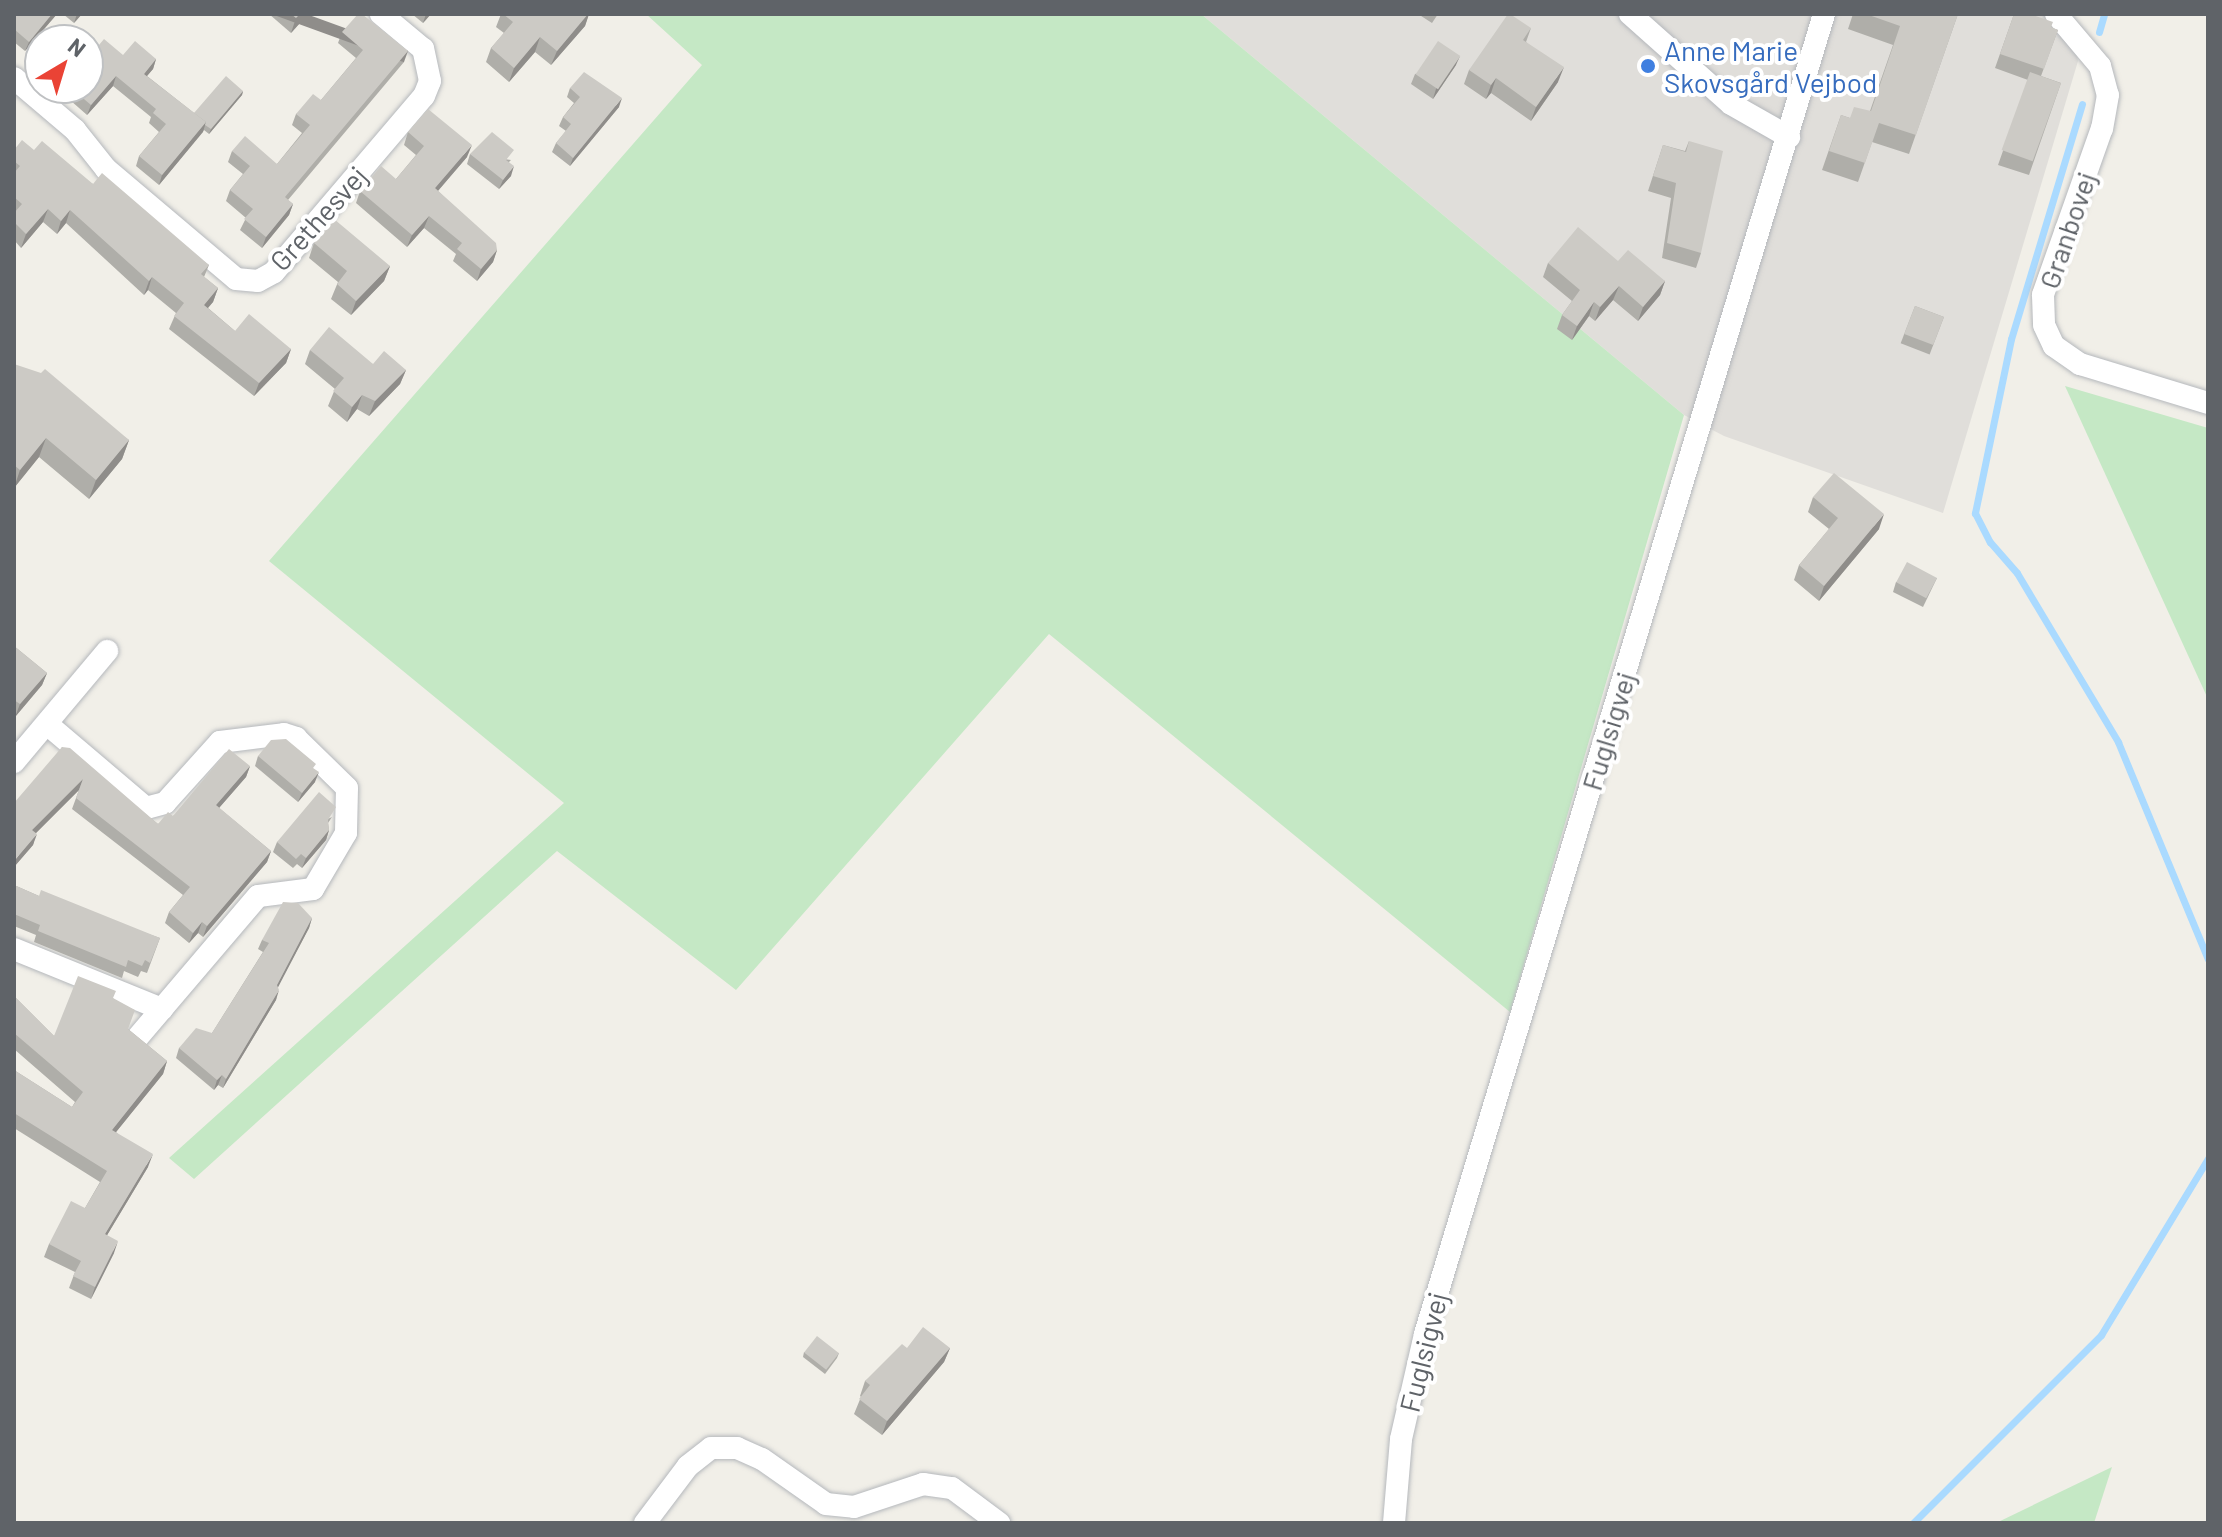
<!DOCTYPE html>
<meta charset="utf-8">
<style>
body{margin:0}
#map{position:relative;width:2222px;height:1537px;overflow:hidden;background:#f1efe8;font-family:Barlow,sans-serif}
div>[style]{position:absolute}
.industrial>*{inset:0;background:#e0deda}
.green>*{inset:0;background:#c5e8c5}
.stream>*{height:7px;margin:-3.5px;padding:0 3.5px;transform-origin:3.5px;border-radius:3.5px;background:#aadaff}
.roads{filter:drop-shadow(0 0 2px #b5b8bc) drop-shadow(0 0 2px #b5b8bc)}
.minor>*{height:22px;margin:-11px;padding:0 11px;transform-origin:11px;border-radius:11px;background:#fff}
.wall>*{inset:0;background:#afaea9;transform-origin:0 0}
.shaded-wall>*{inset:0;background:#8f8d8a;transform-origin:0 0}
.building>*{inset:0;background:#cccac5;transform-origin:0 0}
.dots>*{width:22px;height:22px;translate:-50% -50%;box-sizing:border-box;border:4px solid #fff;border-radius:50%}
span{translate:-50% -50%;white-space:nowrap;text-align:center;line-height:1.15;-webkit-text-stroke:8px #fff;paint-order:stroke}
.shop-label{font-size:28px;color:#366cbe}
.left{translate:0 -50%;text-align:left}
.street-label{font-size:28px;color:#5f6368}
.frame{position:absolute;inset:0;border:16px solid #5f6368;pointer-events:none}
.north{position:absolute;left:24px;top:24px;width:80px;height:80px;box-sizing:border-box;background:#fff;border:2px solid #bfc1c3;border-radius:50%;rotate:38deg;font-size:22px;font-weight:700;line-height:32px;text-align:center;color:#5f6368}
.north::after{content:'';display:block;margin:auto;width:28px;height:36px;background:#ea4335;clip-path:polygon(50% 0,100% 100%,50% 72%,0 100%)}
</style>
<div id="map">
<div class="industrial">
<i style="clip-path:polygon(1201px 14px,2069px 14px,2078px 61px,1943px 513px,1724px 436px,1684px 415px)"></i>
</div>
<div class="green">
<i style="clip-path:polygon(646px 14px,1201px 14px,1684px 415px,1510px 1012px,1049px 634px,736px 990px,557px 851px,194px 1179px,169px 1158px,564px 803px,269px 561px,702px 65px)"></i>
<i style="clip-path:polygon(2065px 386px,2208px 428px,2208px 699px)"></i>
<i style="clip-path:polygon(2112px 1467px,2094px 1523px,1996px 1523px)"></i>
</div>
<div class="stream">
<i style="left:2099px;top:32px;width:19px;rotate:-74deg"></i>
<i style="left:2082px;top:104px;width:245px;rotate:106.8deg"></i>
<i style="left:2011px;top:339px;width:178px;rotate:101.7deg"></i>
<i style="left:1975px;top:513px;width:33px;rotate:63deg"></i>
<i style="left:1990px;top:542px;width:41px;rotate:48.9deg"></i>
<i style="left:2017px;top:573px;width:197px;rotate:59.1deg"></i>
<i style="left:2118px;top:742px;width:235px;rotate:67.5deg"></i>
<i style="left:1913px;top:1523px;width:266px;rotate:-45deg"></i>
<i style="left:2101px;top:1335px;width:207px;rotate:-58.8deg"></i>
</div>
<div class="roads">
<div class="minor">
<i style="left:1630px;top:14px;width:135px;rotate:41.7deg"></i>
<i style="left:1731px;top:104px;width:67px;rotate:29.6deg"></i>
<i style="left:2056px;top:14px;width:68px;rotate:49.8deg"></i>
<i style="left:2100px;top:66px;width:30px;rotate:75deg"></i>
<i style="left:2108px;top:95px;width:34px;rotate:100deg"></i>
<i style="left:2102px;top:128px;width:177px;rotate:109.5deg"></i>
<i style="left:2043px;top:295px;width:30px;rotate:88deg"></i>
<i style="left:2044px;top:325px;width:23px;rotate:65deg"></i>
<i style="left:2054px;top:346px;width:32px;rotate:35deg"></i>
<i style="left:2080px;top:364px;width:134px;rotate:16.9deg"></i>
<i style="left:14px;top:78px;width:80px;rotate:40.4deg"></i>
<i style="left:75px;top:130px;width:50px;rotate:51.5deg"></i>
<i style="left:106px;top:169px;width:170px;rotate:40.2deg"></i>
<i style="left:236px;top:279px;width:22px;rotate:5deg"></i>
<i style="left:258px;top:281px;width:18px;rotate:-29deg"></i>
<i style="left:274px;top:272px;width:231px;rotate:-49.6deg"></i>
<i style="left:424px;top:96px;width:16px;rotate:-68deg"></i>
<i style="left:430px;top:81px;width:33px;rotate:-102deg"></i>
<i style="left:423px;top:49px;width:55px;rotate:-140.2deg"></i>
<i style="left:47px;top:724px;width:130px;rotate:40.3deg"></i>
<i style="left:146px;top:808px;width:20px;rotate:-15deg"></i>
<i style="left:165px;top:803px;width:82px;rotate:-48deg"></i>
<i style="left:220px;top:742px;width:64px;rotate:-7.1deg"></i>
<i style="left:284px;top:734px;width:13px;rotate:18deg"></i>
<i style="left:296px;top:738px;width:71px;rotate:44.4deg"></i>
<i style="left:347px;top:788px;width:45px;rotate:91.3deg"></i>
<i style="left:346px;top:833px;width:65px;rotate:120.5deg"></i>
<i style="left:313px;top:889px;width:55px;rotate:172.7deg"></i>
<i style="left:258px;top:896px;width:184px;rotate:130.4deg"></i>
<i style="left:14px;top:762px;width:145px;rotate:-50deg"></i>
<i style="left:14px;top:949px;width:160px;rotate:22.1deg"></i>
<i style="left:645px;top:1523px;width:71px;rotate:-53deg"></i>
<i style="left:688px;top:1466px;width:29px;rotate:-38deg"></i>
<i style="left:711px;top:1448px;width:26px"></i>
<i style="left:737px;top:1448px;width:27px;rotate:24deg"></i>
<i style="left:762px;top:1459px;width:78px;rotate:35.1deg"></i>
<i style="left:826px;top:1504px;width:28px;rotate:6deg"></i>
<i style="left:854px;top:1507px;width:73px;rotate:-18.4deg"></i>
<i style="left:923px;top:1484px;width:29px;rotate:8deg"></i>
<i style="left:952px;top:1488px;width:59px;rotate:36.7deg"></i>
<i style="left:1394px;top:1523px;width:84px;rotate:-85.2deg"></i>
<i style="left:1401px;top:1439px;width:108px;rotate:-77.1deg"></i>
<i style="left:1425px;top:1334px;width:1379px;rotate:-73.18deg"></i>
</div>
</div>
<div class="wall">
<i style="clip-path:polygon(14px 14px,57px 14px,25px 51px,14px 42px)"></i>
<i style="clip-path:polygon(63px 14px,82px 14px,74px 23px)"></i>
<i style="clip-path:polygon(269px 14px,308px 14px,291px 33px)"></i>
<i style="clip-path:polygon(412px 14px,431px 14px,423px 23px)"></i>
<i style="clip-path:polygon(501px 14px,589px 14px,585px 26px,551px 65px,535px 52px,509px 82px,486px 62px,491px 48px,504px 33px,496px 27px)"></i>
<i style="clip-path:polygon(1418px 14px,1438px 14px,1432px 23px)"></i>
<i style="clip-path:polygon(1853px 14px,1958px 14px,1909px 154px,1872px 142px,1858px 182px,1822px 170px,1841px 115px,1850px 118px,1870px 111px,1893px 45px,1848px 29px)"></i>
<i style="clip-path:polygon(2014px 14px,2058px 30px,2041px 76px,2061px 83px,2029px 175px,1998px 165px,2028px 80px,1995px 68px)"></i>
<i style="clip-path:polygon(1531px 28px,1526px 42px,1558px 82px,1531px 121px,1491px 93px,1486px 99px,1464px 84px,1469px 70px)"></i>
<i style="clip-path:polygon(342px 32px,404px 62px,288px 200px,293px 204px,289px 215px,262px 248px,240px 230px,246px 218px,226px 201px,230px 190px,243px 174px,228px 162px,232px 151px,277px 164px,302px 133px,292px 125px,296px 114px,321px 100px,356px 58px,338px 43px)"></i>
<i style="clip-path:polygon(123px 55px,156px 59px,153px 69px,147px 76px,194px 113px,243px 91px,242px 95px,209px 134px,204px 130px,159px 185px,136px 166px,139px 156px,159px 132px,149px 123px,151px 117px,113px 86px,87px 115px,62px 93px,64px 88px,88px 88px)"></i>
<i style="clip-path:polygon(1456px 65px,1433px 99px,1411px 84px,1415px 74px)"></i>
<i style="clip-path:polygon(570px 88px,619px 107px,570px 166px,552px 152px,556px 143px,566px 131px,559px 126px,563px 117px,574px 103px,567px 97px)"></i>
<i style="clip-path:polygon(408px 132px,467px 157px,438px 191px,497px 250px,493px 262px,477px 281px,453px 261px,456px 254px,424px 228px,407px 247px,356px 203px,360px 191px,396px 179px,416px 155px,404px 145px)"></i>
<i style="clip-path:polygon(1689px 141px,1701px 253px,1696px 268px,1662px 258px,1671px 198px,1648px 191px,1663px 145px,1685px 151px)"></i>
<i style="clip-path:polygon(14px 150px,34px 150px,93px 184px,209px 265px,204px 277px,218px 288px,213px 302px,208px 308px,235px 331px,291px 349px,286px 363px,254px 396px,169px 329px,176px 313px,148px 290px,144px 295px,66px 223px,57px 234px,43px 222px,21px 248px,14px 240px)"></i>
<i style="clip-path:polygon(470px 154px,511px 160px,509px 162px,511px 176px,499px 189px,467px 164px)"></i>
<i style="clip-path:polygon(314px 243px,390px 266px,384px 281px,351px 315px,331px 299px,338px 282px,309px 258px)"></i>
<i style="clip-path:polygon(1618px 261px,1665px 281px,1660px 295px,1638px 321px,1613px 300px,1595px 321px,1589px 316px,1572px 340px,1557px 329px,1562px 315px,1572px 301px,1543px 277px,1548px 263px)"></i>
<i style="left:1915px;top:306px;width:31px;height:40px;rotate:21deg"></i>
<i style="clip-path:polygon(310px 350px,373px 364px,406px 370px,400px 384px,369px 416px,357px 409px,347px 422px,328px 406px,335px 389px,305px 364px)"></i>
<i style="clip-path:polygon(14px 364px,129px 440px,122px 459px,89px 499px,39px 457px,14px 488px)"></i>
<i style="clip-path:polygon(1813px 497px,1879px 529px,1819px 601px,1794px 580px,1799px 565px,1829px 529px,1808px 512px)"></i>
<i style="clip-path:polygon(1937px 578px,1923px 607px,1893px 592px,1896px 582px)"></i>
<i style="clip-path:polygon(14px 646px,47px 673px,42px 685px,15px 717px,14px 716px)"></i>
<i style="clip-path:polygon(62px 747px,158px 824px,173px 816px,250px 766px,246px 777px,219px 808px,271px 851px,267px 862px,203px 937px,198px 933px,189px 943px,165px 923px,169px 912px,183px 895px,72px 809px,79px 790px,36px 833px,33px 845px,14px 867px)"></i>
<i style="clip-path:polygon(258px 756px,314px 769px,315px 782px,298px 802px,255px 766px)"></i>
<i style="clip-path:polygon(332px 817px,328px 823px,329px 830px,326px 840px,302px 868px,297px 864px,293px 868px,273px 852px,277px 842px)"></i>
<i style="clip-path:polygon(14px 885px,39px 896px,160px 938px,147px 973px,141px 971px,138px 977px,124px 971px,122px 978px,34px 942px,36px 935px,14px 926px)"></i>
<i style="clip-path:polygon(312px 918px,309px 928px,278px 986px,276px 1000px,223px 1088px,218px 1085px,214px 1090px,176px 1058px,179px 1048px,212px 1033px,263px 952px,258px 949px,262px 940px)"></i>
<i style="clip-path:polygon(14px 996px,54px 1036px,113px 998px,128px 1029px,167px 1061px,163px 1074px,116px 1132px,148px 1167px,107px 1235px,114px 1253px,91px 1299px,69px 1288px,75px 1272px,44px 1257px,49px 1244px,85px 1208px,100px 1182px,14px 1128px,14px 1070px,72px 1107px,75px 1102px,14px 1049px)"></i>
<i style="clip-path:polygon(907px 1348px,950px 1348px,944px 1362px,882px 1435px,854px 1414px,861px 1397px,860px 1396px,865px 1381px)"></i>
<i style="clip-path:polygon(804px 1352px,839px 1353px,837px 1358px,825px 1374px,803px 1357px)"></i>
</div>
<div class="shaded-wall">
<i style="clip-path:polygon(52px 14px,57px 14px,25px 51px,29px 42px)"></i>
<i style="clip-path:polygon(77px 14px,82px 14px,74px 23px)"></i>
<i style="clip-path:polygon(300px 14px,308px 14px,291px 33px,296px 18px)"></i>
<i style="clip-path:polygon(426px 14px,431px 14px,423px 23px)"></i>
<i style="clip-path:polygon(588px 14px,589px 14px,585px 26px,551px 65px,557px 51px)"></i>
<i style="clip-path:polygon(540px 37px,535px 52px,509px 82px,514px 68px)"></i>
<i style="left:408px;top:51px;width:12px;height:191px;rotate:110deg"></i>
<i style="clip-path:polygon(1460px 56px,1456px 65px,1433px 99px,1436px 89px)"></i>
<i style="clip-path:polygon(156px 59px,153px 69px,140px 84px,144px 74px)"></i>
<i style="clip-path:polygon(1564px 67px,1558px 82px,1531px 121px,1536px 107px)"></i>
<i style="clip-path:polygon(116px 76px,113px 86px,87px 115px,91px 105px)"></i>
<i style="clip-path:polygon(1496px 78px,1491px 93px,1486px 99px,1491px 85px)"></i>
<i style="clip-path:polygon(243px 91px,242px 95px,209px 134px,211px 129px)"></i>
<i style="clip-path:polygon(622px 98px,619px 107px,570px 166px,573px 158px)"></i>
<i style="clip-path:polygon(206px 122px,203px 132px,159px 185px,162px 175px)"></i>
<i style="clip-path:polygon(472px 145px,467px 157px,430px 200px,435px 188px)"></i>
<i style="clip-path:polygon(514px 166px,511px 176px,499px 189px,503px 180px)"></i>
<i style="clip-path:polygon(293px 204px,289px 215px,262px 248px,266px 237px)"></i>
<i style="clip-path:polygon(48px 209px,43px 222px,21px 248px,26px 234px)"></i>
<i style="clip-path:polygon(70px 210px,66px 223px,57px 234px,61px 221px)"></i>
<i style="clip-path:polygon(429px 216px,424px 228px,407px 247px,412px 235px)"></i>
<i style="clip-path:polygon(497px 250px,493px 262px,477px 281px,481px 269px)"></i>
<i style="clip-path:polygon(390px 266px,384px 281px,351px 315px,356px 301px)"></i>
<i style="clip-path:polygon(152px 277px,148px 290px,144px 295px,149px 281px)"></i>
<i style="clip-path:polygon(1665px 281px,1660px 295px,1638px 321px,1643px 307px)"></i>
<i style="clip-path:polygon(1619px 286px,1613px 300px,1595px 321px,1600px 307px)"></i>
<i style="clip-path:polygon(218px 288px,213px 302px,199px 318px,204px 305px)"></i>
<i style="clip-path:polygon(1594px 302px,1589px 316px,1572px 340px,1577px 326px)"></i>
<i style="clip-path:polygon(291px 349px,286px 363px,254px 396px,259px 383px)"></i>
<i style="clip-path:polygon(406px 370px,400px 384px,369px 416px,375px 401px)"></i>
<i style="clip-path:polygon(362px 395px,357px 409px,347px 422px,352px 407px)"></i>
<i style="clip-path:polygon(46px 438px,39px 457px,14px 488px,20px 470px)"></i>
<i style="clip-path:polygon(129px 440px,122px 459px,89px 499px,96px 480px)"></i>
<i style="clip-path:polygon(1884px 514px,1879px 529px,1819px 601px,1824px 586px)"></i>
<i style="clip-path:polygon(47px 673px,42px 685px,15px 717px,20px 704px)"></i>
<i style="clip-path:polygon(250px 766px,246px 777px,212px 816px,216px 805px)"></i>
<i style="clip-path:polygon(319px 772px,315px 782px,298px 802px,302px 793px)"></i>
<i style="clip-path:polygon(83px 779px,79px 790px,28px 841px,32px 830px)"></i>
<i style="clip-path:polygon(329px 830px,326px 840px,302px 868px,306px 858px)"></i>
<i style="clip-path:polygon(37px 834px,33px 845px,14px 867px,14px 861px)"></i>
<i style="clip-path:polygon(271px 851px,267px 862px,203px 937px,207px 926px)"></i>
<i style="clip-path:polygon(312px 918px,309px 928px,274px 995px,277px 985px)"></i>
<i style="clip-path:polygon(202px 922px,198px 933px,189px 943px,193px 933px)"></i>
<i style="clip-path:polygon(279px 990px,276px 1000px,223px 1088px,226px 1079px)"></i>
<i style="clip-path:polygon(167px 1061px,163px 1074px,108px 1142px,112px 1130px)"></i>
<i style="clip-path:polygon(222px 1075px,218px 1085px,214px 1090px,217px 1080px)"></i>
<i style="clip-path:polygon(153px 1154px,148px 1167px,100px 1247px,105px 1234px)"></i>
<i style="clip-path:polygon(118px 1241px,114px 1253px,91px 1299px,95px 1287px)"></i>
<i style="clip-path:polygon(950px 1348px,944px 1362px,882px 1435px,887px 1421px)"></i>
</div>
<div class="building">
<i style="clip-path:polygon(14px 14px,52px 14px,29px 42px,14px 29px)"></i>
<i style="clip-path:polygon(291px 14px,300px 14px,296px 18px)"></i>
<i style="clip-path:polygon(358px 14px,362px 14px,408px 51px,285px 197px,293px 204px,266px 237px,244px 219px,253px 209px,230px 190px,250px 166px,232px 151px,245px 136px,277px 164px,310px 125px,296px 114px,313px 94px,321px 100px,363px 50px,342px 32px)"></i>
<i style="clip-path:polygon(503px 14px,588px 14px,557px 51px,540px 37px,514px 68px,491px 48px,513px 22px)"></i>
<i style="clip-path:polygon(1508px 14px,1510px 14px,1531px 28px,1523px 40px,1564px 67px,1536px 107px,1496px 78px,1491px 85px,1469px 70px)"></i>
<i style="clip-path:polygon(1866px 14px,1958px 14px,1916px 135px,1879px 123px,1865px 163px,1829px 151px,1841px 115px,1850px 118px,1854px 107px,1871px 111px,1900px 26px)"></i>
<i style="clip-path:polygon(2014px 14px,2030px 14px,2053px 22px,2051px 27px,2058px 30px,2044px 69px,2000px 54px)"></i>
<i style="clip-path:polygon(104px 39px,123px 55px,135px 41px,156px 59px,144px 74px,206px 122px,162px 175px,139px 156px,166px 124px,153px 113px,156px 109px,116px 76px,91px 105px,71px 88px,88px 88px,88px 58px)"></i>
<i style="left:1438px;top:41px;width:27px;height:40px;rotate:34deg"></i>
<i style="clip-path:polygon(584px 72px,622px 98px,573px 158px,556px 143px,571px 124px,563px 117px,580px 97px,570px 88px)"></i>
<i style="left:2030px;top:72px;width:33px;height:83px;rotate:20deg"></i>
<i style="clip-path:polygon(226px 76px,243px 91px,211px 129px,205px 125px,206px 122px,194px 113px)"></i>
<i style="clip-path:polygon(428px 109px,472px 145px,435px 188px,496px 243px,497px 250px,481px 269px,457px 249px,462px 243px,429px 216px,412px 235px,360px 191px,381px 166px,396px 179px,424px 146px,408px 132px)"></i>
<i style="clip-path:polygon(492px 132px,514px 150px,506px 160px,514px 166px,503px 180px,470px 154px)"></i>
<i style="clip-path:polygon(22px 140px,34px 150px,42px 141px,93px 184px,102px 173px,209px 265px,201px 274px,218px 288px,204px 305px,235px 331px,249px 314px,291px 349px,259px 383px,174px 316px,184px 303px,152px 277px,149px 281px,70px 210px,61px 221px,48px 209px,26px 234px,14px 222px,14px 213px,22px 204px,14px 197px,14px 173px,20px 166px,14px 161px,14px 150px)"></i>
<i style="clip-path:polygon(1689px 141px,1723px 151px,1701px 253px,1667px 243px,1676px 183px,1653px 176px,1663px 145px,1686px 152px)"></i>
<i style="clip-path:polygon(334px 219px,390px 266px,356px 301px,337px 284px,347px 271px,314px 243px)"></i>
<i style="clip-path:polygon(1578px 227px,1618px 261px,1628px 250px,1665px 281px,1643px 307px,1619px 286px,1600px 307px,1594px 302px,1577px 326px,1562px 315px,1580px 290px,1548px 263px)"></i>
<i style="left:1915px;top:306px;width:31px;height:30px;rotate:21deg"></i>
<i style="clip-path:polygon(329px 327px,373px 364px,384px 351px,406px 370px,375px 401px,362px 395px,352px 407px,333px 391px,344px 378px,310px 350px)"></i>
<i style="clip-path:polygon(14px 364px,41px 373px,45px 369px,129px 440px,96px 480px,46px 438px,20px 470px,14px 465px)"></i>
<i style="clip-path:polygon(1834px 473px,1884px 514px,1824px 586px,1799px 565px,1838px 518px,1813px 497px)"></i>
<i style="left:1907px;top:562px;width:34px;height:23px;rotate:28deg"></i>
<i style="clip-path:polygon(14px 646px,47px 673px,20px 704px,14px 700px)"></i>
<i style="clip-path:polygon(286px 739px,316px 764px,313px 768px,319px 772px,302px 793px,258px 756px,271px 740px)"></i>
<i style="clip-path:polygon(62px 747px,70px 748px,158px 824px,168px 812px,173px 816px,229px 749px,250px 766px,216px 805px,271px 851px,207px 926px,202px 922px,193px 933px,169px 912px,190px 887px,76px 798px,83px 779px,32px 830px,37px 834px,14px 861px,14px 803px)"></i>
<i style="clip-path:polygon(319px 792px,336px 807px,328px 820px,329px 830px,306px 858px,301px 854px,296px 859px,277px 842px)"></i>
<i style="clip-path:polygon(14px 885px,39px 896px,41px 890px,160px 938px,150px 963px,145px 960px,142px 966px,128px 960px,126px 967px,38px 931px,40px 925px,14px 914px)"></i>
<i style="clip-path:polygon(283px 902px,298px 903px,312px 918px,277px 985px,279px 990px,226px 1079px,222px 1075px,217px 1080px,179px 1048px,196px 1028px,212px 1033px,269px 943px,262px 940px)"></i>
<i style="clip-path:polygon(78px 976px,116px 991px,113px 998px,135px 1010px,128px 1029px,167px 1061px,112px 1130px,153px 1154px,105px 1234px,118px 1241px,95px 1287px,73px 1276px,81px 1261px,49px 1244px,71px 1201px,85px 1208px,107px 1171px,14px 1113px,14px 1070px,72px 1107px,83px 1092px,14px 1033px,14px 996px,54px 1036px)"></i>
<i style="clip-path:polygon(923px 1327px,950px 1348px,887px 1421px,859px 1399px,870px 1385px,865px 1381px,902px 1344px,907px 1348px)"></i>
<i style="left:817px;top:1336px;width:28px;height:21px;rotate:38deg"></i>
</div>
<div class="dots">
<i style="left:1648px;top:66px;background:#3f7fe0"></i>
</div>
<div class="shop-label">
<span class="left" style="left:1664px;top:66px">Anne Marie<br>Skovsgård Vejbod</span>
</div>
<div class="street-label">
<span style="left:318px;top:218px;rotate:-48deg">Grethesvej</span>
<span style="left:2067px;top:230px;rotate:-71deg">Granbovej</span>
<span style="left:1608px;top:731px;rotate:-73deg">Fuglsigvej</span>
<span style="left:1423px;top:1352px;rotate:-76deg">Fuglsigvej</span>
</div>
<div class="frame"></div>
<div class="north">N</div>
</div>
